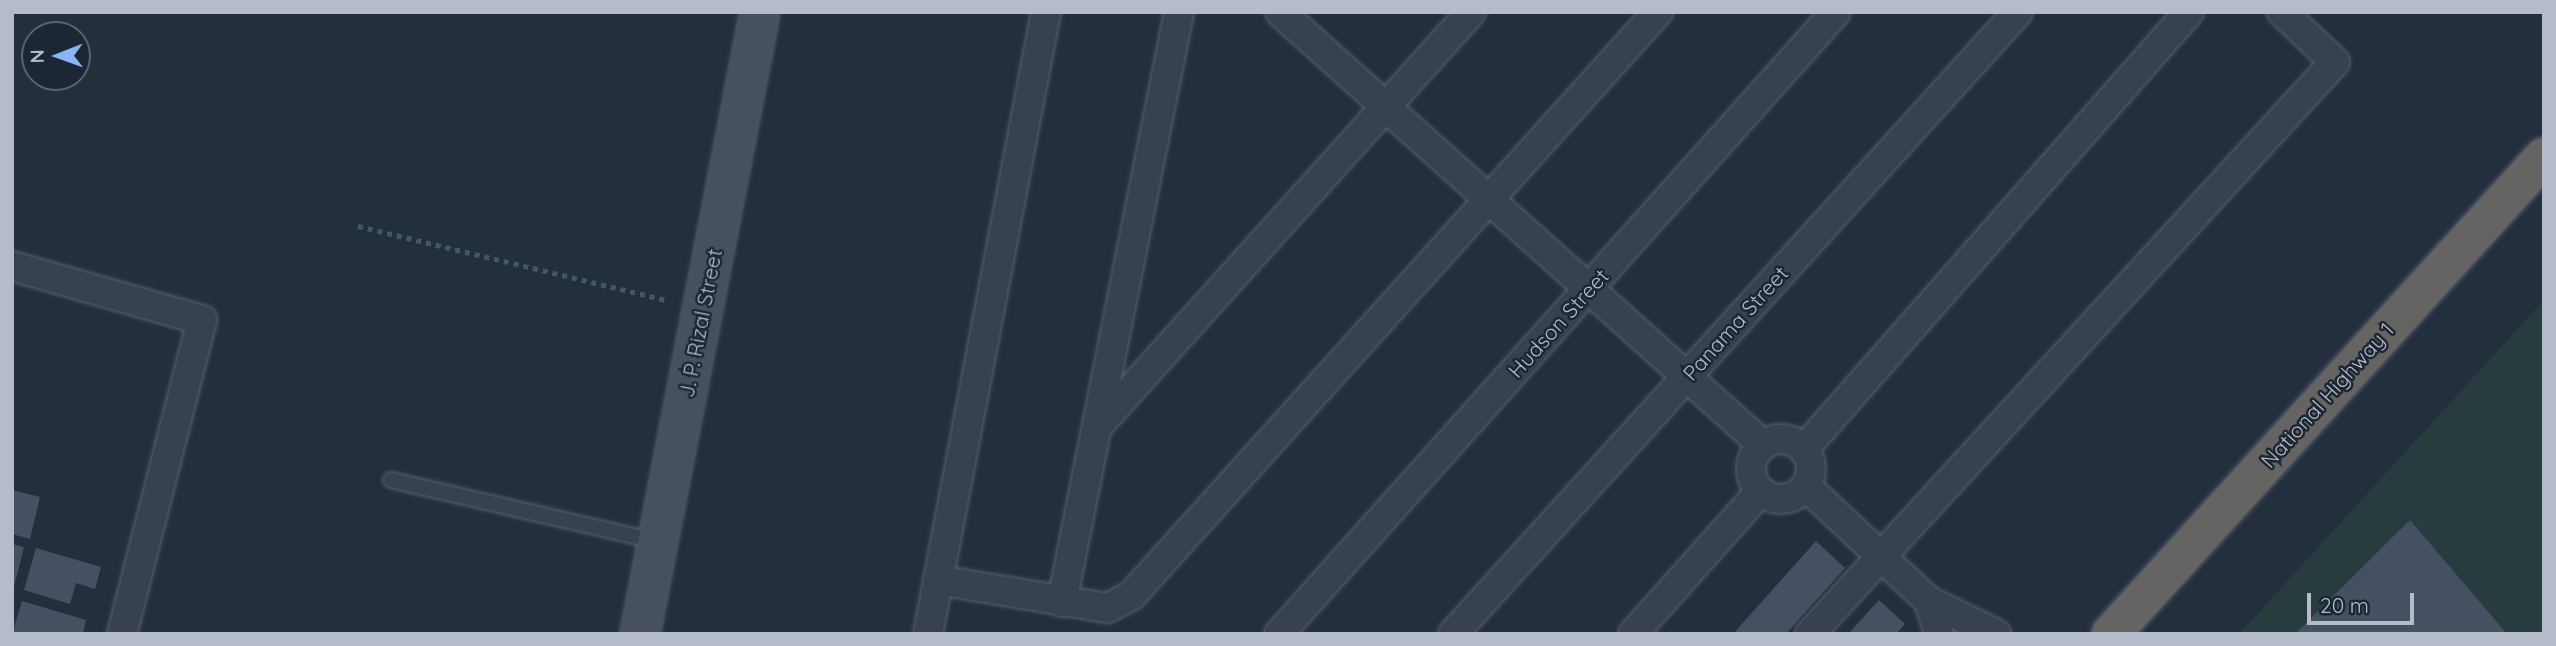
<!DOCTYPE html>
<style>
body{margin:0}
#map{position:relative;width:2556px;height:646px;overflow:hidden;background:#242f3e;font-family:Quicksand,sans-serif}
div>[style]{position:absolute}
.green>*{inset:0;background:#263c3f}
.building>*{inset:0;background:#455162}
.path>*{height:4.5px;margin-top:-2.25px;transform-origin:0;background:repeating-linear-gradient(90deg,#44595c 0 5px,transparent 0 10px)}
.roads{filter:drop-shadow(0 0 2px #565f6c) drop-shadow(0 0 2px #565f6c)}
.service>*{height:14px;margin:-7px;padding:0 7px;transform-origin:7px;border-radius:7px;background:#38414e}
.minor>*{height:28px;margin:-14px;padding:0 14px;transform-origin:14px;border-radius:14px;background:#38414e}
.minor>.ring{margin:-14px;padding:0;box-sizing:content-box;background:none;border:28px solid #38414e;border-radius:50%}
.secondary>*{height:38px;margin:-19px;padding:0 19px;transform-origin:19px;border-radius:19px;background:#465061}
.trunk>*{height:38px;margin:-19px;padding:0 19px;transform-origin:19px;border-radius:19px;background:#656462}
span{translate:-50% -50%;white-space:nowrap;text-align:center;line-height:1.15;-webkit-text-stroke:5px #1d2633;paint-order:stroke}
.street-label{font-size:21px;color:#b4bcc9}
.frame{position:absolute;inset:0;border:14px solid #b4bcc9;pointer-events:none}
.north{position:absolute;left:21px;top:21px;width:70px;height:70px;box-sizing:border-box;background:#1d2633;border:2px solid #59626f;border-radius:50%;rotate:269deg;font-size:19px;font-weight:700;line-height:28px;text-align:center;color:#b4bcc9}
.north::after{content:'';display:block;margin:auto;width:24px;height:32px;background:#8ab4f8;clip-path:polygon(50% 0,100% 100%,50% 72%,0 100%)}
.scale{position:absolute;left:2307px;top:593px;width:107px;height:32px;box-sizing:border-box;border:4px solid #b4bcc9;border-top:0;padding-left:9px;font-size:21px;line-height:24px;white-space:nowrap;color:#b4bcc9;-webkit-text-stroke:5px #1d2633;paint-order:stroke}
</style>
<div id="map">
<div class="green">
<i style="clip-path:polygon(2544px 300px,2544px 634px,2239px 634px)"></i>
</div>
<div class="building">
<i style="clip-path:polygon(12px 490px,40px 497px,30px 539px,12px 534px)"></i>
<i style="clip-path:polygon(2410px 520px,2507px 634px,2295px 634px)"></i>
<i style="clip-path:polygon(1816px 541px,1845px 568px,1786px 634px,1733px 634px)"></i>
<i style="clip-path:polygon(12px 544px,24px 547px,13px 591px,12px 591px)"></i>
<i style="clip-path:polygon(36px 548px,101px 567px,95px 589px,76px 583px,70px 604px,24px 590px)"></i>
<i style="clip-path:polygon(1879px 600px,1905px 624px,1896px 634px,1848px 634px)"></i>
<i style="clip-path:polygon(22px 601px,86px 620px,83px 634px,12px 634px)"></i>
</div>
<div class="path">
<i style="left:358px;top:226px;width:318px;rotate:13.5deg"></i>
</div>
<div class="roads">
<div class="service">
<i style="left:391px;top:480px;width:271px;rotate:13deg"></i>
</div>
<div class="minor">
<i style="left:1280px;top:12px;width:649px;rotate:41.88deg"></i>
<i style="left:12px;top:266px;width:198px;rotate:15.9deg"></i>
<i style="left:202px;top:320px;width:324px;rotate:104.3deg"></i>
<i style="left:1098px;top:426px;width:557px;rotate:-47.98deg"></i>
<i class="ring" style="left:1751px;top:439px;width:32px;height:32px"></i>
<i style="left:1804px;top:449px;width:582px;rotate:-48.62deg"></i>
<i style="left:1807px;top:487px;width:167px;rotate:43.1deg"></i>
<i style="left:1929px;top:601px;width:75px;rotate:26.2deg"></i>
<i style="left:938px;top:580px;width:172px;rotate:9.4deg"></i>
<i style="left:1108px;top:608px;width:26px;rotate:-28deg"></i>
<i style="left:1131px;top:596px;width:787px;rotate:-47.94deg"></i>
<i style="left:1929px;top:601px;width:34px;rotate:73deg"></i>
<i style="left:1062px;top:602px;width:601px;rotate:-78.78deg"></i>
<i style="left:928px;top:634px;width:633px;rotate:-79.26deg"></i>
<i style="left:1279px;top:634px;width:835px;rotate:-48.16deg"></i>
<i style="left:1453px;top:634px;width:840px;rotate:-47.75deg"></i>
<i style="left:1633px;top:634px;width:191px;rotate:-48.2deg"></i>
<i style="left:1810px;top:634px;width:776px;rotate:-47.45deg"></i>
<i style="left:2335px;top:62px;width:73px;rotate:-136.7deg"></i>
</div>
<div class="secondary">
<i style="left:640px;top:634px;width:633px;rotate:-79.08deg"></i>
</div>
<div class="trunk">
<i style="left:2111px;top:634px;width:644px;rotate:-47.77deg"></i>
</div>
</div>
<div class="street-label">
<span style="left:700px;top:323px;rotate:-79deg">J. P. Rizal Street</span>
<span style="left:1558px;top:323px;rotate:-48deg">Hudson Street</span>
<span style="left:1735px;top:323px;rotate:-48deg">Panama Street</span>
<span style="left:2327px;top:395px;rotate:-48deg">National Highway 1</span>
</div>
<div class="frame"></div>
<div class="north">N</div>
<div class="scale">20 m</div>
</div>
